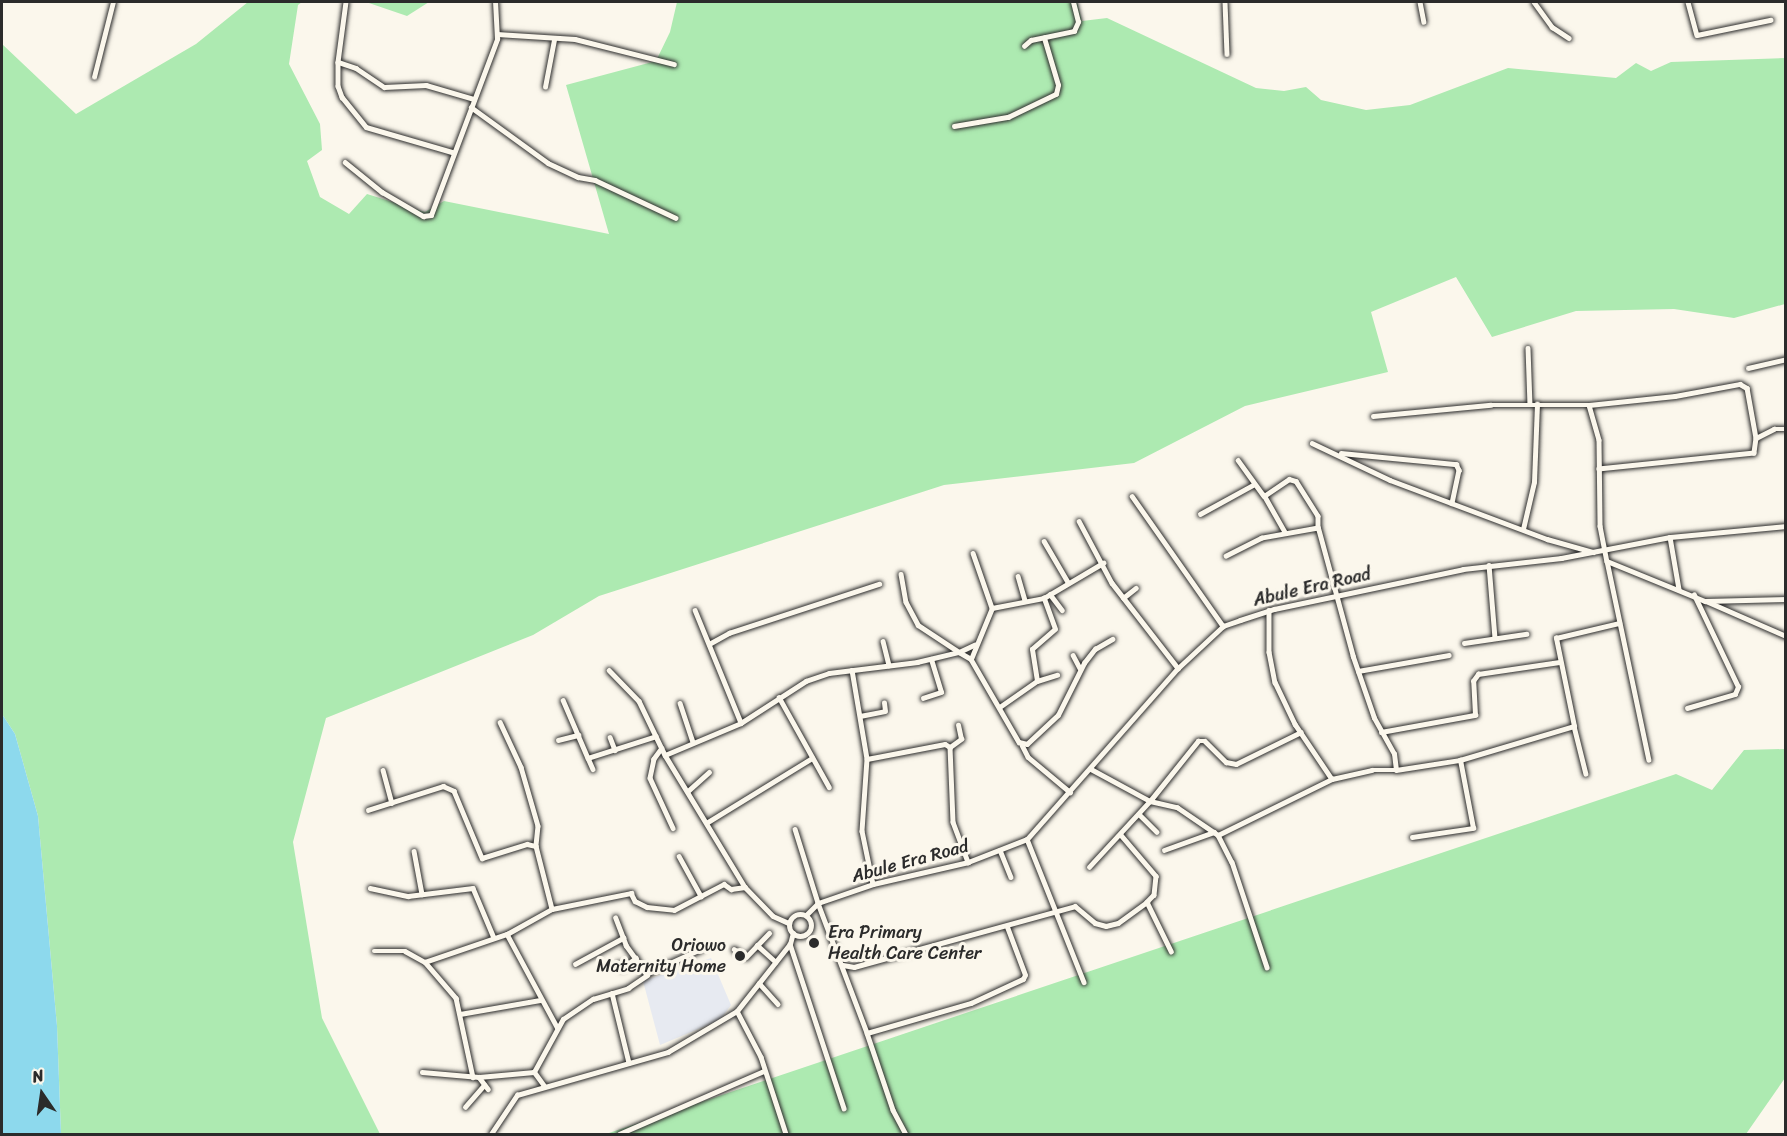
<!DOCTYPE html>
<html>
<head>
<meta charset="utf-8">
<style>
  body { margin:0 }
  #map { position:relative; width:1787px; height:1136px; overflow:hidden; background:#fbf7ec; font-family:Sriracha,sans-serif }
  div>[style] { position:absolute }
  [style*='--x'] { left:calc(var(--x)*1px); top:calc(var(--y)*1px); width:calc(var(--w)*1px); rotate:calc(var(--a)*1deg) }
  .built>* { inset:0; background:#e7eaf1 }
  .green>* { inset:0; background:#adeab1 }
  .water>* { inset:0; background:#8dd9ed }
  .roads { filter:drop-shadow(0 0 2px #2b2b2b) drop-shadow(0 0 2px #2b2b2b) }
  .minor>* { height:4.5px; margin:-2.25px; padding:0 2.25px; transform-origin:2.25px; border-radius:2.25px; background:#fbf7ec }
  .tertiary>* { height:5px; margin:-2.5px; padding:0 2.5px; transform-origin:2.5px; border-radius:2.5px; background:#fbf7ec }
  .tertiary>.ring { margin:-2.5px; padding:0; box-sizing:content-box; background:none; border:5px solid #fbf7ec; border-radius:50% }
  .dots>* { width:16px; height:16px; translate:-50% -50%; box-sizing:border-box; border:3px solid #fbf7ec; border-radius:50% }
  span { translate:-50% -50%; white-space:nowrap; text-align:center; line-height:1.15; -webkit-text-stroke:6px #fbf7ec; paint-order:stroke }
  .street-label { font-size:18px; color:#2b2b2b }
  .poi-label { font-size:18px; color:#2b2b2b }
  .left { translate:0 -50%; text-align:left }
  .right { translate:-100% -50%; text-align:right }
  .frame { position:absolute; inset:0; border:3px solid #2b2b2b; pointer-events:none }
  .north { position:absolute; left:12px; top:1064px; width:60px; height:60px; -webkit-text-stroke:4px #fbf7ec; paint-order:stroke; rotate:347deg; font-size:16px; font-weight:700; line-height:24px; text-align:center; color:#2b2b2b }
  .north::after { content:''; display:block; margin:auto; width:21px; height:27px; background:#2b2b2b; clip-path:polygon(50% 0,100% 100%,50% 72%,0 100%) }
</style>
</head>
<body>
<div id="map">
  <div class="built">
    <div style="clip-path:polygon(711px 958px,731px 1005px,720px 1020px,660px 1045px,643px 981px)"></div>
  </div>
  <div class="green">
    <div style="clip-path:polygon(248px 2px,302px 2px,298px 5px,289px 64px,320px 124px,322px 150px,307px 161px,320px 197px,349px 214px,367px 194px,425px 212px,444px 201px,609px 234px,566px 85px,656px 61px,670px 32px,677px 2px,1077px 2px,1082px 21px,1107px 18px,1256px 88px,1284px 91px,1306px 87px,1321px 100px,1366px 110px,1410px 105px,1508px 68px,1616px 78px,1636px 63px,1651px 71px,1671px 62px,1785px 58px,1785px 304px,1734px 318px,1674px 309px,1576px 311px,1492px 337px,1456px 277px,1371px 312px,1388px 372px,1245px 406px,1134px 463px,944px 485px,599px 596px,533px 635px,326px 718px,293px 842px,322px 1018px,380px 1134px,61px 1134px,57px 1026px,38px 816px,15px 734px,2px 714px,2px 44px,76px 114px,196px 44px)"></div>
    <div style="clip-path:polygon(366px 2px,429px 2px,407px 16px)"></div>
    <div style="clip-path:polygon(1785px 749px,1785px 1078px,1746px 1134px,606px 1134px,1676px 774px,1712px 790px,1744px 750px)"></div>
  </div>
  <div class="water">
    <div style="clip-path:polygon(2px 714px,15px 734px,38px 816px,57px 1026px,61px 1134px,2px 1134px)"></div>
  </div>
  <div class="roads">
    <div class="minor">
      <div style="--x:346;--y:2;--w:61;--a:97.6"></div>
      <div style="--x:338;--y:62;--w:24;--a:90"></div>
      <div style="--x:338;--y:86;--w:12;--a:70"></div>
      <div style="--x:342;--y:97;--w:38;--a:51"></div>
      <div style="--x:366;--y:127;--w:90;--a:16.2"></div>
      <div style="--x:1225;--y:2;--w:52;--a:87.8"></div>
      <div style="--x:1420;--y:2;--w:20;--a:79"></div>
      <div style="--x:1534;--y:2;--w:31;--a:54"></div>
      <div style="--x:1552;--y:27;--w:20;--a:33"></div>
      <div style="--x:1688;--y:2;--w:34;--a:75"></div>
      <div style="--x:1697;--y:35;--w:75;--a:-11.6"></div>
      <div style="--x:497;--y:34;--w:78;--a:3.7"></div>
      <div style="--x:575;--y:39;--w:102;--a:14.2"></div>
      <div style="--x:1024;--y:46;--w:9;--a:-41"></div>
      <div style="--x:1031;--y:40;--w:44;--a:-11.8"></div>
      <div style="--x:1074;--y:31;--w:10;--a:-66"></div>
      <div style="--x:1078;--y:22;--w:21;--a:-104"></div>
      <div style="--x:338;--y:62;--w:19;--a:18"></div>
      <div style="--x:356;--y:68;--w:34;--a:34"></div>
      <div style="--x:384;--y:87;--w:42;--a:-2.7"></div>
      <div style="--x:426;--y:85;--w:50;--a:16.3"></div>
      <div style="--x:94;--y:77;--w:77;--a:-75.8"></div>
      <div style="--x:545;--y:87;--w:48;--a:-79.2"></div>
      <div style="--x:471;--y:107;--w:95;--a:36"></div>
      <div style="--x:548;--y:163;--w:33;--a:25"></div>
      <div style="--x:578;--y:177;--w:17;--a:10"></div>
      <div style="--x:595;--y:180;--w:89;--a:25.1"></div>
      <div style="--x:954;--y:126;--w:55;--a:-9.5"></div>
      <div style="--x:1008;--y:117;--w:53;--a:-25.6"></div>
      <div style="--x:1056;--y:94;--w:9;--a:-77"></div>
      <div style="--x:1058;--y:85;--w:49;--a:-106.6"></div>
      <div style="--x:345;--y:162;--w:48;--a:39"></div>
      <div style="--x:382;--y:192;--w:48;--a:30.3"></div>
      <div style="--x:423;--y:216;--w:8;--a:-7"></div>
      <div style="--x:431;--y:215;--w:188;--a:-69.4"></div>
      <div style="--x:497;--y:39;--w:37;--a:-93"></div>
      <div style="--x:1528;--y:348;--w:56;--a:88"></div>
      <div style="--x:1748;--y:368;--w:39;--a:-13"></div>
      <div style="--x:1589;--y:405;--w:36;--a:74"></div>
      <div style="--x:1599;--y:440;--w:86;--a:89.3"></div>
      <div style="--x:1600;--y:526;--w:36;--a:79"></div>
      <div style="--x:1607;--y:561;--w:106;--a:22.2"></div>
      <div style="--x:1705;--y:601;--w:81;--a:-1.4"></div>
      <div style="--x:1373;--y:416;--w:118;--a:-5.4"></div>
      <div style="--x:1490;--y:405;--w:99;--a:0"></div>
      <div style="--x:1589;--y:405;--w:86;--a:-6"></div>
      <div style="--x:1675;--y:396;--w:66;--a:-10.5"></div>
      <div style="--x:1740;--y:384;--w:8;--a:30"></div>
      <div style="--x:1747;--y:388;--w:51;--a:79.8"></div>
      <div style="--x:1756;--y:438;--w:15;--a:98"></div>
      <div style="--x:1754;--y:453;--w:156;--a:174.1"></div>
      <div style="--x:1756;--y:438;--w:20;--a:-27"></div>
      <div style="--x:1774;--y:429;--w:12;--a:0"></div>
      <div style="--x:1312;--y:443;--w:86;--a:25.4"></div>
      <div style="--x:1390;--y:480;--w:168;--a:20.6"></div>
      <div style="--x:1547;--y:539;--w:48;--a:15.8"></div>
      <div style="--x:1341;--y:453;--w:116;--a:5.5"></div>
      <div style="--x:1456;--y:464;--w:7;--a:63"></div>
      <div style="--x:1459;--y:470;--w:34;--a:102"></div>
      <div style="--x:1238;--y:460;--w:44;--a:54.2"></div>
      <div style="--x:1132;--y:496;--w:159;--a:55"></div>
      <div style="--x:1200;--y:514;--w:60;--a:-28.7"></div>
      <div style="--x:1079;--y:521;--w:70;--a:62"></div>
      <div style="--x:1112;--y:583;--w:108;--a:52.2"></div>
      <div style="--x:1523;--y:529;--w:48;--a:-76.8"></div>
      <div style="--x:1534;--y:482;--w:78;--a:-87.8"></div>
      <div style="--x:1285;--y:533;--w:43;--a:-119.6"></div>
      <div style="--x:1264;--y:496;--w:30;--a:-34"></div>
      <div style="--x:1289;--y:479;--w:7;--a:16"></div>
      <div style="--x:1296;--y:481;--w:41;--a:57.8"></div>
      <div style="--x:1318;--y:516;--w:12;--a:90"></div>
      <div style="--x:1670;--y:537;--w:53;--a:80.2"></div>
      <div style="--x:1044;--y:541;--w:48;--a:59.7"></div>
      <div style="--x:973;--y:553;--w:58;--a:70.9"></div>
      <div style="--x:1607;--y:561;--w:203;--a:78.1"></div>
      <div style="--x:1489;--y:565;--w:73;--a:85.3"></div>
      <div style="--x:901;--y:574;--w:28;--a:80"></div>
      <div style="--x:906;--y:602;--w:26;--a:62"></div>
      <div style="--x:918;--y:625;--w:49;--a:33.4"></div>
      <div style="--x:959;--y:652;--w:17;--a:-25"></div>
      <div style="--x:1018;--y:576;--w:26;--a:74"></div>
      <div style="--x:1050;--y:594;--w:20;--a:53"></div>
      <div style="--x:1123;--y:598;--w:16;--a:-38"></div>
      <div style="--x:1706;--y:601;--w:87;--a:23.6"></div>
      <div style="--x:695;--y:610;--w:122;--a:67.8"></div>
      <div style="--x:1269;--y:610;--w:42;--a:90"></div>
      <div style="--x:1269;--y:652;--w:31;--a:79"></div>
      <div style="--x:1275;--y:682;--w:47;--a:64.5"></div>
      <div style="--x:1295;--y:724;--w:66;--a:56.1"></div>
      <div style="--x:883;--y:641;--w:25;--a:76"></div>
      <div style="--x:1464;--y:643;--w:63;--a:-8.3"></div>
      <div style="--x:709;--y:644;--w:23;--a:-29"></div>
      <div style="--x:729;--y:633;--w:158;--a:-18.1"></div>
      <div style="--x:1073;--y:655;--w:15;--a:62"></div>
      <div style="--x:971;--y:659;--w:55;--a:-67.6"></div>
      <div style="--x:992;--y:608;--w:53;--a:-10.9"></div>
      <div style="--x:1044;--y:598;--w:69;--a:-30.7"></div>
      <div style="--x:609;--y:670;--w:43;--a:45.9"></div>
      <div style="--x:639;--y:701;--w:60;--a:64.3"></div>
      <div style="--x:665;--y:755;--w:154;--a:58.8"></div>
      <div style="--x:745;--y:887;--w:40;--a:46"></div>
      <div style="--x:773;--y:916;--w:17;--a:24"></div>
      <div style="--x:852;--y:670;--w:90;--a:80.4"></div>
      <div style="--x:867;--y:759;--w:72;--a:94"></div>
      <div style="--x:862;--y:831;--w:54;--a:78.3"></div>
      <div style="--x:1358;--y:671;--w:92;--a:-10"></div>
      <div style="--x:1037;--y:681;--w:21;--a:-17"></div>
      <div style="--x:779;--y:697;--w:103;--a:60.9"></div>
      <div style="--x:923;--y:698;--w:19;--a:-18"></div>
      <div style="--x:941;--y:692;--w:34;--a:-107"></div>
      <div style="--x:563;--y:700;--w:63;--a:66.7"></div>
      <div style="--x:588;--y:758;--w:71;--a:-17.9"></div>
      <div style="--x:680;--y:703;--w:41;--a:71.6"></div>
      <div style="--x:1001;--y:706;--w:44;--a:-34.8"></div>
      <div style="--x:1037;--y:681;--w:32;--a:-99"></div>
      <div style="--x:1032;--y:649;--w:30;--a:-41"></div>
      <div style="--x:1055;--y:629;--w:33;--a:-110"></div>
      <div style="--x:1687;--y:708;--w:50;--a:-16.3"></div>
      <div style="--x:1735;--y:694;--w:8;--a:-67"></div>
      <div style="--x:1738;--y:687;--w:102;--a:-115.6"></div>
      <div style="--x:860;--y:716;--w:25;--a:-11"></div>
      <div style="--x:885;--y:711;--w:8;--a:-97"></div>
      <div style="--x:500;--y:722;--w:50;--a:65"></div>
      <div style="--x:521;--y:767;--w:61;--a:73.9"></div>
      <div style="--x:538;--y:826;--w:20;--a:96"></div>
      <div style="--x:1574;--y:726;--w:49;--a:76"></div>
      <div style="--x:1381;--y:732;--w:96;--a:-10.3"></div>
      <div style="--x:1475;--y:715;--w:34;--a:-93"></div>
      <div style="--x:1473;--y:681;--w:9;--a:-54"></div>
      <div style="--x:1478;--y:674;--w:82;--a:-8.4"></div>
      <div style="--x:610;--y:737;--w:14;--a:69"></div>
      <div style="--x:558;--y:740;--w:21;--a:-14"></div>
      <div style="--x:1022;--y:745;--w:13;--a:63"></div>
      <div style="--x:1028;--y:757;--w:55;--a:39.8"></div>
      <div style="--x:950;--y:747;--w:75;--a:87.7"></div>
      <div style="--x:953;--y:822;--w:43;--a:69.4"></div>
      <div style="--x:950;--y:747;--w:14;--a:-36"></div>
      <div style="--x:961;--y:739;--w:14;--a:-102"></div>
      <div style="--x:662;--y:748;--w:14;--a:126"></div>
      <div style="--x:654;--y:759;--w:19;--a:102"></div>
      <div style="--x:650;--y:778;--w:55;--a:65.3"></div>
      <div style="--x:665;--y:755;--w:82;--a:-22.8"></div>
      <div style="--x:741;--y:723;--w:77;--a:-32.9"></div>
      <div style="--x:806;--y:681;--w:24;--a:-19"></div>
      <div style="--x:829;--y:673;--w:89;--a:-7.1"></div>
      <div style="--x:917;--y:662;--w:43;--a:-13.4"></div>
      <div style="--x:959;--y:652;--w:14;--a:30"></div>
      <div style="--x:971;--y:659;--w:96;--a:60"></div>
      <div style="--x:1019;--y:742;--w:8;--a:14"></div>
      <div style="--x:1027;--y:744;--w:42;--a:-43.1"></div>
      <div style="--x:1058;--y:715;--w:58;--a:-63.4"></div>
      <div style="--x:1084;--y:663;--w:18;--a:-52"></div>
      <div style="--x:1095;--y:649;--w:20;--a:-30"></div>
      <div style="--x:588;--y:758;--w:12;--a:66"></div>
      <div style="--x:867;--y:759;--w:79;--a:-10.9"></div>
      <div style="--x:945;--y:744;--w:6;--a:31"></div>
      <div style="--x:1091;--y:769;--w:67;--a:28.5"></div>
      <div style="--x:1150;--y:801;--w:28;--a:13"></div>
      <div style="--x:1177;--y:807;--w:50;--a:34.3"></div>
      <div style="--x:1218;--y:835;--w:30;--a:63"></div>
      <div style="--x:1232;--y:862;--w:111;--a:71.6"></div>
      <div style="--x:383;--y:770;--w:34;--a:75"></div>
      <div style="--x:1396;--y:770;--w:65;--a:-8.9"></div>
      <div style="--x:1460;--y:760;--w:119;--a:-16.6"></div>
      <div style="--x:1574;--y:726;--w:90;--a:-101.6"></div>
      <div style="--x:1556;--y:638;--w:65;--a:-13.4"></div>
      <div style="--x:688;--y:791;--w:28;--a:-42"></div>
      <div style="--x:368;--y:810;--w:79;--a:-17.7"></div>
      <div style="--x:443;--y:786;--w:12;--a:24"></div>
      <div style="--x:454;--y:791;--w:73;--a:67.3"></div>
      <div style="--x:482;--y:858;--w:47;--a:-17.3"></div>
      <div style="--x:527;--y:844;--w:9;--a:13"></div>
      <div style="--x:536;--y:846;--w:65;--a:75.7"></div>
      <div style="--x:1139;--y:814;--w:25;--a:45"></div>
      <div style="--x:708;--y:822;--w:122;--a:-31.6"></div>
      <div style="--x:795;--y:829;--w:77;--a:72.7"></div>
      <div style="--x:818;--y:903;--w:139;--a:69.3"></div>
      <div style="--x:867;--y:1033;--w:108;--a:-16.1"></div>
      <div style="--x:971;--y:1003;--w:57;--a:-24.8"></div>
      <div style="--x:1023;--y:979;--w:4;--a:-63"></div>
      <div style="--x:1025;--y:975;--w:51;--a:-110.6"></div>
      <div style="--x:1121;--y:835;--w:54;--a:49.5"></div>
      <div style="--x:1156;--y:876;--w:19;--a:96"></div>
      <div style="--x:1154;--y:895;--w:10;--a:135"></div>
      <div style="--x:1147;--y:902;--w:55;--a:63.9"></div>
      <div style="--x:1218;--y:835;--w:127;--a:-26.2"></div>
      <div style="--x:1332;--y:779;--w:41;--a:-12.7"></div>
      <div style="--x:1372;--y:770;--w:24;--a:0"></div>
      <div style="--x:1396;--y:770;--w:16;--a:-97"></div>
      <div style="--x:1394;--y:754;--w:41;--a:-119.1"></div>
      <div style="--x:1374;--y:718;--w:65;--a:-109"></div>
      <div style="--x:1353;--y:657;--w:134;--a:-105.2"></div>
      <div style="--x:1318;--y:528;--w:57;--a:169.9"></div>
      <div style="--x:1262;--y:538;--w:40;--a:153.4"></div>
      <div style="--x:1412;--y:837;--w:62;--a:-8.4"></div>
      <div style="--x:1473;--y:828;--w:69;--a:-100.8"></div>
      <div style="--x:1027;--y:839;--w:154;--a:68.3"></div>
      <div style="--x:1000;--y:850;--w:29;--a:68"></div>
      <div style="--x:1164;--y:850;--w:53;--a:-19.8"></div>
      <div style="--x:414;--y:851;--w:44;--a:79.5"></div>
      <div style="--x:679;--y:856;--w:46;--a:61.2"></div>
      <div style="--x:1089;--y:867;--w:90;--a:-47.3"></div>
      <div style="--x:1150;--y:801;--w:77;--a:-51.3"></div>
      <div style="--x:1198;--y:741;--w:7;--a:0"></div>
      <div style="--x:1205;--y:741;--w:30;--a:45"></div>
      <div style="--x:1226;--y:762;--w:10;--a:11"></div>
      <div style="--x:1236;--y:764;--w:72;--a:-26.2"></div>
      <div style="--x:370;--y:888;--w:39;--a:12"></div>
      <div style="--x:408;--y:896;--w:65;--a:-7"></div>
      <div style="--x:473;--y:888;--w:54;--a:67.2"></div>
      <div style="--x:507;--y:934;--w:106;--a:61.7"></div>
      <div style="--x:790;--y:944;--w:173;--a:71.8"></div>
      <div style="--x:757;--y:945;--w:25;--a:42"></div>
      <div style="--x:734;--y:949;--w:14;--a:34"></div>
      <div style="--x:746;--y:957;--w:33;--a:-46"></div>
      <div style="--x:374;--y:951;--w:31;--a:0"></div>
      <div style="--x:405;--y:951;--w:23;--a:29"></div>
      <div style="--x:425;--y:962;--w:87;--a:-18.9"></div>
      <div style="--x:507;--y:934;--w:51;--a:-29.1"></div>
      <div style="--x:552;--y:909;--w:81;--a:-11.4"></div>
      <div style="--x:631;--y:893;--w:9;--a:63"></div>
      <div style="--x:635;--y:901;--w:13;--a:27"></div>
      <div style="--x:647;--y:907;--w:27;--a:6"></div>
      <div style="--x:674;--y:910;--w:56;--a:-27.5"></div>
      <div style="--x:724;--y:884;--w:9;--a:36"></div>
      <div style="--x:731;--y:889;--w:14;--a:-8"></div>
      <div style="--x:425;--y:962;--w:48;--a:49.3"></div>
      <div style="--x:456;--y:998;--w:81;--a:77.9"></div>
      <div style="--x:619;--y:963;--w:6;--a:59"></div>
      <div style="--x:622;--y:968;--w:17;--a:-36"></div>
      <div style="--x:575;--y:964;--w:55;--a:-28.4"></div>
      <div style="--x:843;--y:965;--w:11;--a:10"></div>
      <div style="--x:854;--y:967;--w:229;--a:-15.4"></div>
      <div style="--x:1075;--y:906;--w:26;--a:40"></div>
      <div style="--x:1095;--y:923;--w:11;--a:15"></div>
      <div style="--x:1106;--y:926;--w:12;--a:-14"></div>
      <div style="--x:1118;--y:923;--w:36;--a:-36"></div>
      <div style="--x:648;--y:973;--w:58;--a:-24.4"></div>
      <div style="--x:759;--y:983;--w:28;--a:48"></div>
      <div style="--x:612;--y:993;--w:72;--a:76.3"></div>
      <div style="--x:737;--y:1011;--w:52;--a:62.4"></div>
      <div style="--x:761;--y:1057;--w:81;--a:72"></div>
      <div style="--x:460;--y:1014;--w:81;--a:-9.9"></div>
      <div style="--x:867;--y:1033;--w:81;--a:71.3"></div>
      <div style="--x:893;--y:1110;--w:27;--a:62"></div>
      <div style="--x:422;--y:1072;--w:57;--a:5"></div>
      <div style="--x:479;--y:1077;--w:55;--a:-5.2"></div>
      <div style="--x:479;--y:1077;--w:15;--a:53"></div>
      <div style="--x:544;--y:1086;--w:17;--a:-126"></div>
      <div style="--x:534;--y:1072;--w:60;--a:-61.3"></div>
      <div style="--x:563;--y:1019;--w:36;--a:-34"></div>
      <div style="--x:593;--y:999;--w:37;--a:-17"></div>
      <div style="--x:628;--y:988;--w:23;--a:-34"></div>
      <div style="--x:647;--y:975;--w:36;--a:-126"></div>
      <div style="--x:626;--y:946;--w:30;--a:-111"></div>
      <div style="--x:465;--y:1107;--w:29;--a:-49"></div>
      <div style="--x:491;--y:1134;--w:47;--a:-56.3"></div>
      <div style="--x:517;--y:1095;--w:157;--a:-15.9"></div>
      <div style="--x:668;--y:1052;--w:80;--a:-30.7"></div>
      <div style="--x:737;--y:1011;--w:85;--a:-51.7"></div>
      <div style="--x:790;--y:944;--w:11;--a:-75"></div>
      <div style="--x:619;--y:1134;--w:158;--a:-23.5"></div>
    </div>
    <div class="tertiary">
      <div class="ring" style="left:789px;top:914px;width:17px;height:17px"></div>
      <div style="--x:806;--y:915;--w:17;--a:-45"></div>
      <div style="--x:818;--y:903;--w:58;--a:-19.1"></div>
      <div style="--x:873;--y:884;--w:98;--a:-13"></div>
      <div style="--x:968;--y:862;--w:63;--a:-21.3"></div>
      <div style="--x:1027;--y:839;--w:228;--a:-48.6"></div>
      <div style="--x:1178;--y:668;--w:62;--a:-43"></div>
      <div style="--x:1223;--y:626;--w:18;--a:-19"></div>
      <div style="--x:1240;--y:620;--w:36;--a:-18"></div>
      <div style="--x:1274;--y:609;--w:193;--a:-11.9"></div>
      <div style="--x:1463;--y:569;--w:99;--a:-6.4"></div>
      <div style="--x:1561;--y:558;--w:111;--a:-10.9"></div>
      <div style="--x:1670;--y:537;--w:117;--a:-5.4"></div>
    </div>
  </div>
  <div class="dots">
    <div style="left:814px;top:943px;background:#2b2b2b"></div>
    <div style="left:740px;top:956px;background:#2b2b2b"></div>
  </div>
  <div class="street-label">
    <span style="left:1312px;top:587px;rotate:-13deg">Abule Era Road</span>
    <span style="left:910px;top:861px;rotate:-15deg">Abule Era Road</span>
  </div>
  <div class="poi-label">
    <span class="left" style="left:828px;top:943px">Era Primary<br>Health Care Center</span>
    <span class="right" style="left:726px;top:956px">Oriowo<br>Maternity Home</span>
  </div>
  <div class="frame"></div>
  <div class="north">N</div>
</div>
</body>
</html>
